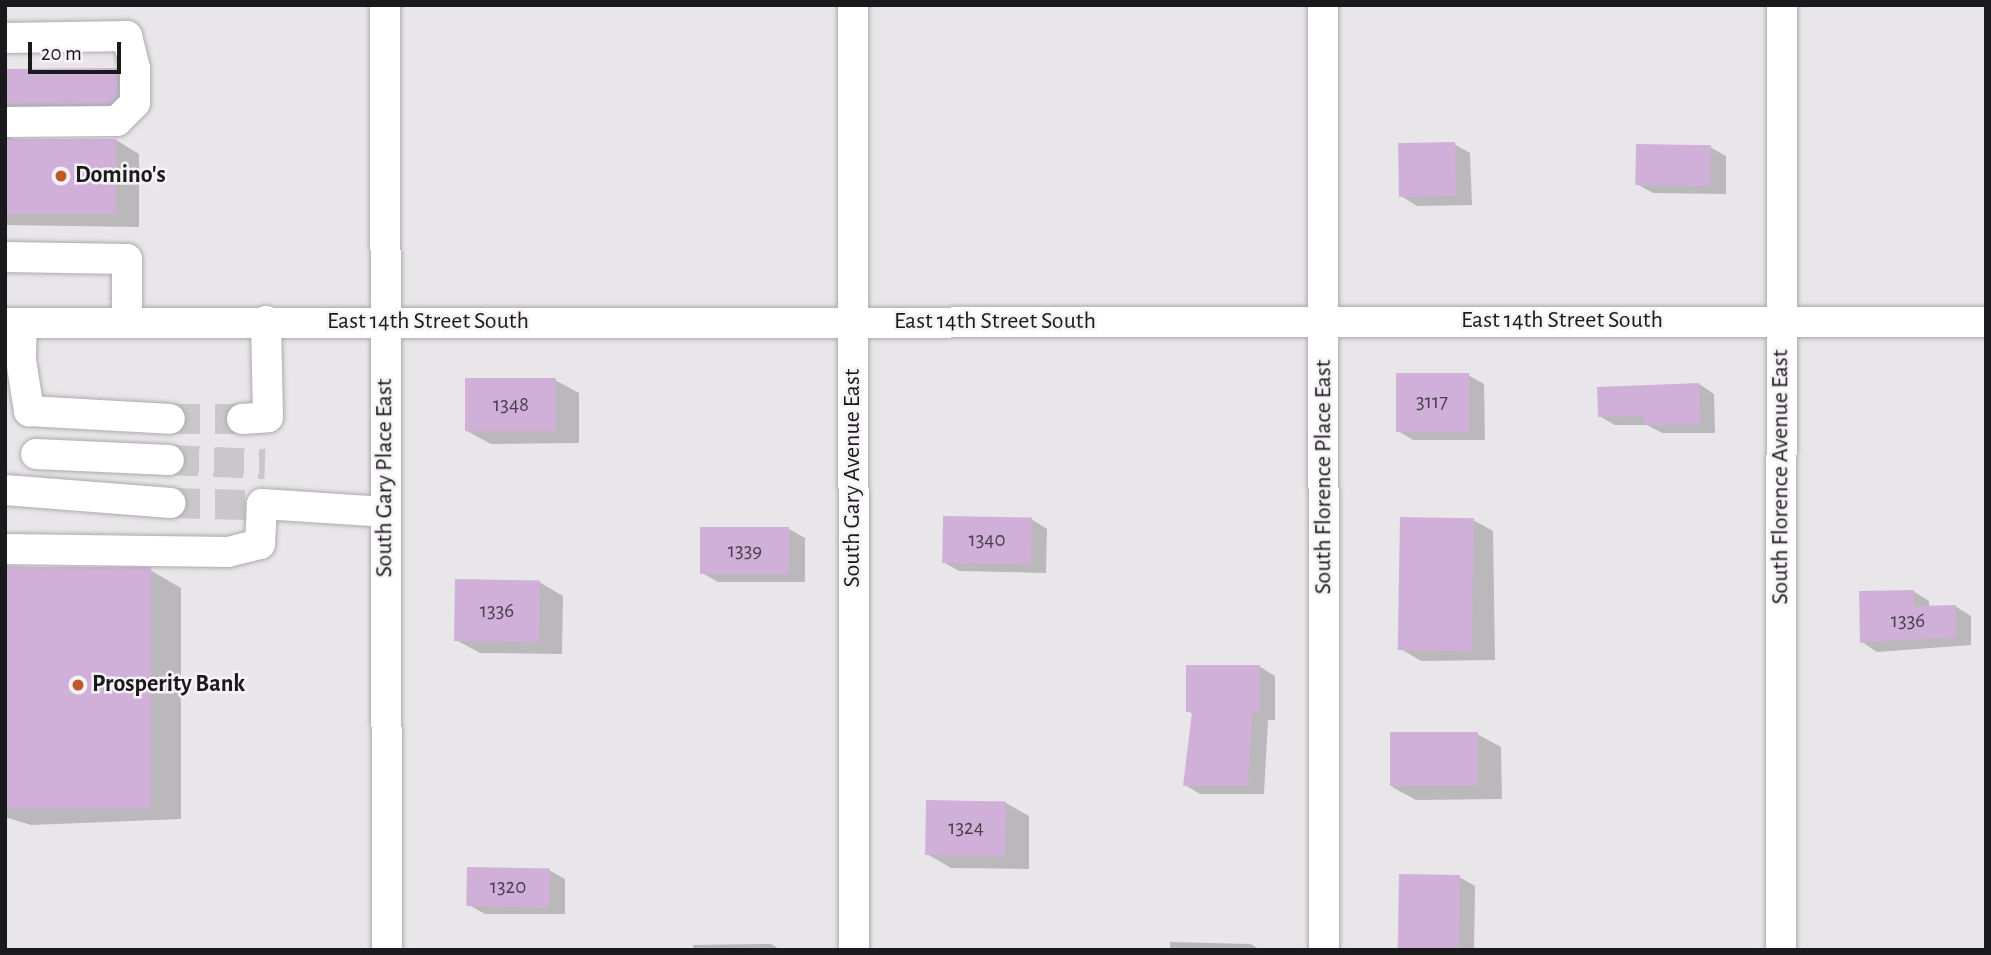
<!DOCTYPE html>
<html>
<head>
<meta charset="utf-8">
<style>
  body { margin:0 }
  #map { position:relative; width:1991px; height:955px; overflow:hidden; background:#e9e6e9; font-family:"Alegreya Sans",sans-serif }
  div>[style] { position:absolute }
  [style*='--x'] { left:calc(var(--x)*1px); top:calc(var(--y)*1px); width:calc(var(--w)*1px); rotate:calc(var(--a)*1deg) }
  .shadow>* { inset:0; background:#0003 }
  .building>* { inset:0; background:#d0b0d9; transform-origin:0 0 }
  .minor-tunnel>* { height:30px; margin-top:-15px; transform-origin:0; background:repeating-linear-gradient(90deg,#cac7ca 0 30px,transparent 0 45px) }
  .roads { filter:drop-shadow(0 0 2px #adaaae) drop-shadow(0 0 2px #adaaae) }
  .minor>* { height:30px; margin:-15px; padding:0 15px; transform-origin:15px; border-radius:15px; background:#fff }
  .dots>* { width:19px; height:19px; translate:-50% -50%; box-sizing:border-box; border:4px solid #f6f3f7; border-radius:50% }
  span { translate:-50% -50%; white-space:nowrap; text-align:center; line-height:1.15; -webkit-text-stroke:5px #f6f3f7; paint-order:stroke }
  .number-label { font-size:21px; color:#483f4a }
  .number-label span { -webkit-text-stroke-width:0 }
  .poi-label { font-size:24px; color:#1a191b; font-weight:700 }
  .left { translate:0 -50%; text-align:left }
  .street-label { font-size:24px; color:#1a191b }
  .frame { position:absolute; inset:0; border:7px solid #1a191b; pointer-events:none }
  .scale { position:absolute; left:28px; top:42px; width:93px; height:32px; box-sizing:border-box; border:4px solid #1a191b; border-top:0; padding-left:9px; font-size:21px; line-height:24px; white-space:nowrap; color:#1a191b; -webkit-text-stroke:5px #f6f3f7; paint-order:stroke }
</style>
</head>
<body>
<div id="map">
  <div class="shadow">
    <div style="clip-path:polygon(116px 69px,140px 83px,141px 109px,11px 136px,12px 141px,116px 140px,139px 154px,139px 227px,5px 225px,5px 71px)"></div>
    <div style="clip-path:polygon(1454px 144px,1470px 153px,1472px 205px,1417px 206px,1401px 196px)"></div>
    <div style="clip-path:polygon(1710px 147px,1726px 156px,1726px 194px,1653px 193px,1637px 184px)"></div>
    <div style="clip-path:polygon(1468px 375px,1484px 384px,1485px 440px,1413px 440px,1398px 431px)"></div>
    <div style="clip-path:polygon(555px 380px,579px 393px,579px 443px,491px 444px,467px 431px)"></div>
    <div style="clip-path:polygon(1699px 384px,1714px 394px,1715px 433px,1662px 433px,1647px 425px,1615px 425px,1599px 416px)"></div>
    <div style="clip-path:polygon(1031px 519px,1047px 529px,1046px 573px,959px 571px,943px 562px)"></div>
    <div style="clip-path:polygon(1473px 520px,1493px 531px,1495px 660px,1421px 661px,1401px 649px)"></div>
    <div style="clip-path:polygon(789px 529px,805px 538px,805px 582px,718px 582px,702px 573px)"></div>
    <div style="clip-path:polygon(5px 566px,150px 570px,181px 588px,181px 819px,31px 825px,5px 817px)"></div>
    <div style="clip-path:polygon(539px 582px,563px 596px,562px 654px,480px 653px,456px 640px)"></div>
    <div style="clip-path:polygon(1913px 591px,1929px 601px,1929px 607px,1955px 606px,1971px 616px,1971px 645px,1877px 652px,1862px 642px)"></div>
    <div style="clip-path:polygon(1259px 666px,1275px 676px,1275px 720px,1268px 720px,1264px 794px,1200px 794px,1185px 785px,1193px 714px,1187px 711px)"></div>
    <div style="clip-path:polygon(1477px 734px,1501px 747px,1502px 799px,1416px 800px,1392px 787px)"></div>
    <div style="clip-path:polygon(1006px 803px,1029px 816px,1029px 869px,951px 868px,927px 854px)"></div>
    <div style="clip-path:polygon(549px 870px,565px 879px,565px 914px,485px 914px,469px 905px)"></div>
    <div style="clip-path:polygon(1459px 877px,1475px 886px,1474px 950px,1400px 950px)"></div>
    <div style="clip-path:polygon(1170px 942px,1251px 944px,1260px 950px,1170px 950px)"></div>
    <div style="clip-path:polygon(771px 944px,781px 950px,694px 950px,693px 945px)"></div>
  </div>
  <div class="building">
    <div style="clip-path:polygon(117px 68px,117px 96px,110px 104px,5px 104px,5px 69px)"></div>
    <div style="left:5px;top:139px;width:111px;height:75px"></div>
    <div style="left:1455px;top:142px;width:54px;height:57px;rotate:89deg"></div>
    <div style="left:1636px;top:144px;width:75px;height:41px;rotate:1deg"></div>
    <div style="left:1396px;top:373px;width:73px;height:59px"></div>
    <div style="left:556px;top:378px;width:53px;height:91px;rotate:90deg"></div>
    <div style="clip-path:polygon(1699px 383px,1700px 425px,1644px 425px,1644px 416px,1598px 417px,1597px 387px)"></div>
    <div style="left:943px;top:516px;width:89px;height:47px;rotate:1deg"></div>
    <div style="left:1400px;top:517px;width:74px;height:133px;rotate:1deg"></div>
    <div style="left:700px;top:527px;width:89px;height:47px"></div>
    <div style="left:5px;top:567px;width:146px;height:242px"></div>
    <div style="left:455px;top:579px;width:85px;height:62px;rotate:1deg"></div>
    <div style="clip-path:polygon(1914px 590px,1914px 606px,1956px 605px,1956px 637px,1860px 643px,1859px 591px)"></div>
    <div style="clip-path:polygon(1186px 665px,1260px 665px,1260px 712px,1252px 712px,1248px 786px,1183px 786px,1192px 712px,1186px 712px)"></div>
    <div style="left:1478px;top:732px;width:54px;height:88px;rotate:90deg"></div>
    <div style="left:926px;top:800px;width:80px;height:55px;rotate:1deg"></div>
    <div style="left:467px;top:867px;width:83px;height:39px;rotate:1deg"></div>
    <div style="left:1399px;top:874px;width:61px;height:76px;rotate:1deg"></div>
  </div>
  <div class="minor-tunnel">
    <div style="--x:170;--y:419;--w:72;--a:0"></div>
    <div style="--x:169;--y:460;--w:96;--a:2.4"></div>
    <div style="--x:170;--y:503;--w:76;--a:1.5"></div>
  </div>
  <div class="roads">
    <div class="minor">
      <div style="--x:385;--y:5;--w:945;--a:89.88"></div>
      <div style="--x:853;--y:5;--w:945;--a:89.94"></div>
      <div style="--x:1323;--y:5;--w:945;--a:89.94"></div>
      <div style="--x:5;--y:38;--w:122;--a:-0.9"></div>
      <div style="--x:127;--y:36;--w:33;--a:76"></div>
      <div style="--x:135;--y:68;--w:35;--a:90"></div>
      <div style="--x:135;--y:103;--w:25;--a:135"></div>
      <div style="--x:117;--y:121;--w:112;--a:179.5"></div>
      <div style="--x:5;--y:257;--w:122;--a:0.9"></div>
      <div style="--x:127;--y:259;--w:63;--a:90"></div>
      <div style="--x:5;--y:323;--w:1981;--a:-0.03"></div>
      <div style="--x:22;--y:323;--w:37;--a:92"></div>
      <div style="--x:21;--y:360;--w:52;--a:81.1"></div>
      <div style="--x:29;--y:411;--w:141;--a:3.2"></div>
      <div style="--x:242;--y:419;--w:26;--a:-4"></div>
      <div style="--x:268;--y:417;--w:96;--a:-91.2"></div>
      <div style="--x:36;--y:454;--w:133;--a:2.6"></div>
      <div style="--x:5;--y:490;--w:166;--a:4.5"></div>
      <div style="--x:5;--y:549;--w:223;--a:0.8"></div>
      <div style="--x:228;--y:552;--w:33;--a:-14"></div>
      <div style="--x:260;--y:544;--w:40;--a:-87.1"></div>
      <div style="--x:262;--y:504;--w:123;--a:3.7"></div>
      <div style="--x:1781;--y:950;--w:945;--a:-89.94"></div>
    </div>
  </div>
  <div class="dots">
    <div style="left:61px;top:176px;background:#bd5926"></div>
    <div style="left:78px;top:685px;background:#bd5926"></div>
  </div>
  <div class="number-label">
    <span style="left:1432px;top:402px">3117</span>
    <span style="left:511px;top:405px">1348</span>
    <span style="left:987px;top:540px">1340</span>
    <span style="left:745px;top:551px">1339</span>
    <span style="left:497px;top:611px">1336</span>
    <span style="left:1908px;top:621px">1336</span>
    <span style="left:966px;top:828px">1324</span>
    <span style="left:508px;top:887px">1320</span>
  </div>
  <div class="poi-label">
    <span class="left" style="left:75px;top:176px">Domino's</span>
    <span class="left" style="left:92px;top:685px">Prosperity Bank</span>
  </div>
  <div class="street-label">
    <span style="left:1562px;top:321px">East 14th Street South</span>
    <span style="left:428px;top:322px">East 14th Street South</span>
    <span style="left:995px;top:322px">East 14th Street South</span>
    <span style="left:1324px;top:477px;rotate:-90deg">South Florence Place East</span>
    <span style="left:1781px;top:477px;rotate:-90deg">South Florence Avenue East</span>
    <span style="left:385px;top:478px;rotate:-90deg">South Gary Place East</span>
    <span style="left:853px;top:478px;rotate:-90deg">South Gary Avenue East</span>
  </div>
  <div class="frame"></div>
  <div class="scale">20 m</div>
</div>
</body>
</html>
